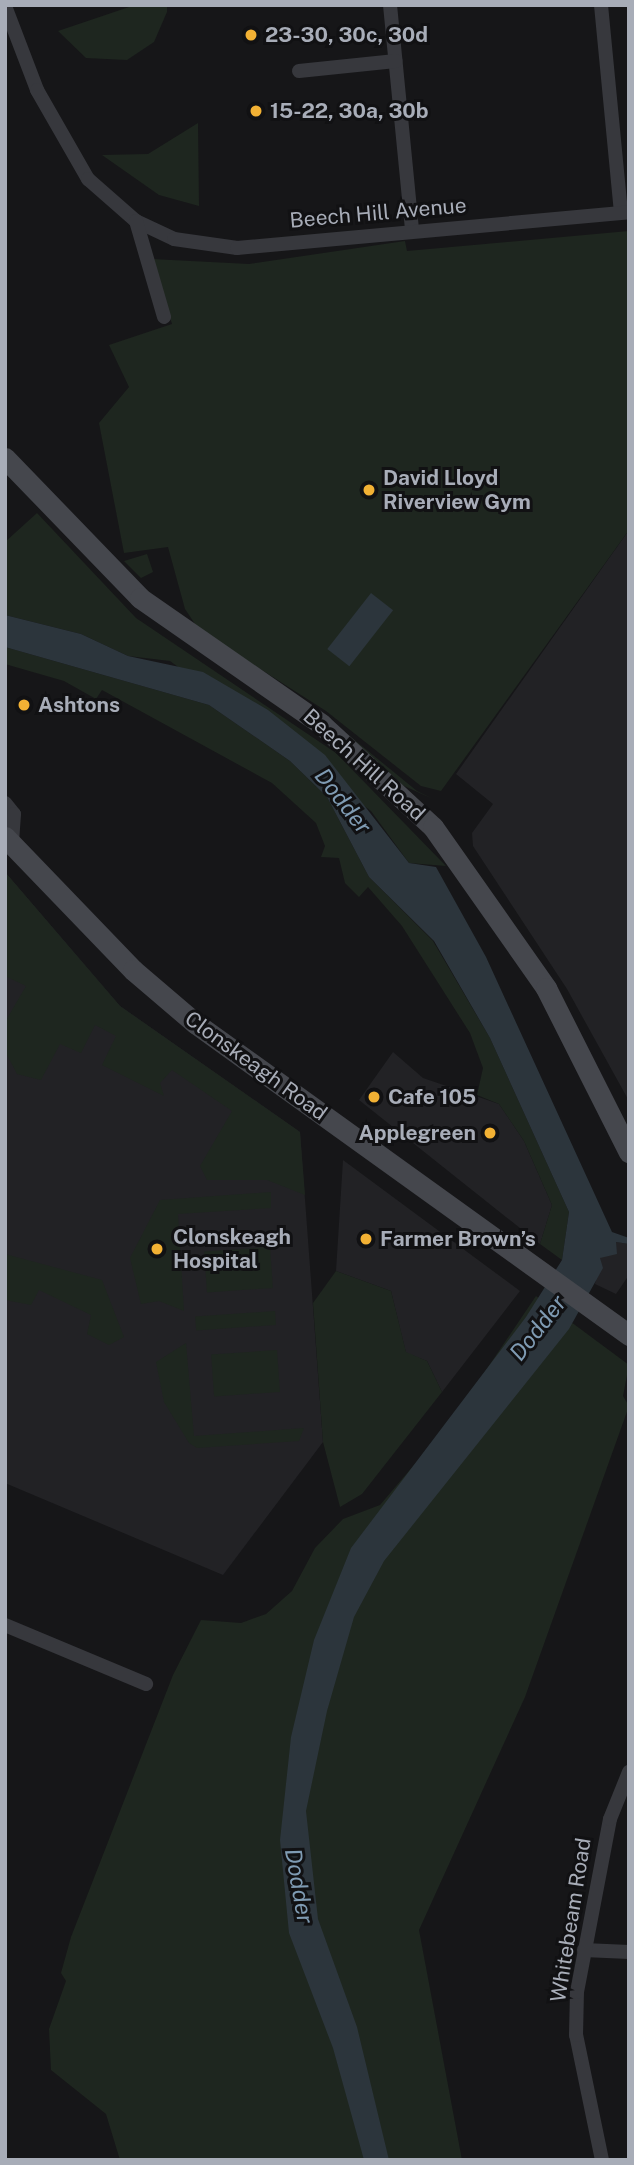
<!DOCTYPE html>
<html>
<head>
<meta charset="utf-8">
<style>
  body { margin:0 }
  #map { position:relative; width:634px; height:2165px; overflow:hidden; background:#161618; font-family:"Public Sans",sans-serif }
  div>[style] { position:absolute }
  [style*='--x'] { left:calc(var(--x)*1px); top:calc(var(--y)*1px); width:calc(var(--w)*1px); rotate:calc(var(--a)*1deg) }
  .built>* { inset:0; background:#222225 }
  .green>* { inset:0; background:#1e261f; transform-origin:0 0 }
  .water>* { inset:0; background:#2c353c; transform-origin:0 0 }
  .street>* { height:14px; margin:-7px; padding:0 7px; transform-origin:7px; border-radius:7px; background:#37383d }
  .secondary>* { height:21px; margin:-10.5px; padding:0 10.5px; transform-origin:10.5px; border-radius:10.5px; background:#45474d }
  .dots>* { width:19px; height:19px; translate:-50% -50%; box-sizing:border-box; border:4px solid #111113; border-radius:50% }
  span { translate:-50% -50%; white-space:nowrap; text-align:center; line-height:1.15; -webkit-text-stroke:6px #111113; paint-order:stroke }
  .poi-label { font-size:21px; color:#a8adb8; font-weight:700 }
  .left { translate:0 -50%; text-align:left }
  .right { translate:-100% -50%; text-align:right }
  .street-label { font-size:21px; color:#a8adb8 }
  .water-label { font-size:23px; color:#7f9bb3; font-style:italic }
  .frame { position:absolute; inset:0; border:7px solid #a8adb8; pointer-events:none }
</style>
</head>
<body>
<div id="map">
  <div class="built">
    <div style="clip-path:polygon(629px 530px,629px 1101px,567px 989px,473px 846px,472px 833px,493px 804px,456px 774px)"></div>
    <div style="clip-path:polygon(5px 872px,120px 1006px,300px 1132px,323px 1442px,223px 1575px,5px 1483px)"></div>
    <div style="clip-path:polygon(393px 1052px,423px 1078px,499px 1104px,524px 1141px,552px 1205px,540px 1244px,359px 1100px)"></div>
    <div style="clip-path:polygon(343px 1160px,520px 1291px,442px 1392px,427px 1361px,406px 1353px,391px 1291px,336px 1271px)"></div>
    <div style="clip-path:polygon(616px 1242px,629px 1244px,629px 1275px,616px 1294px,595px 1284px,600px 1258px)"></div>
  </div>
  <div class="green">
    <div style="clip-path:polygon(135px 5px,167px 5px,167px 12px,154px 42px,127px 60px,86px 58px,58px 31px)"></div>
    <div style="clip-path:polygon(198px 123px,199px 206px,159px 195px,102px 155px,148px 154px)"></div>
    <div style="clip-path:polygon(629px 231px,629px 530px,441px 791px,421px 786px,326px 711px,199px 630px,185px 609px,168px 547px,124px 553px,99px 423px,129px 387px,109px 345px,172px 324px,152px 259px,249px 264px,405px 241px,407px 251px)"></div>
    <div style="clip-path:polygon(37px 513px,136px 618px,336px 753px,446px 866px,409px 863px,371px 811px,170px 661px,128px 656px,81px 634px,5px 615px,5px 542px)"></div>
    <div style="clip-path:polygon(147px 554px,153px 572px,141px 578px,124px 561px)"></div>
    <div style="clip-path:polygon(5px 647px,209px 705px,290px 761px,327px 797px,369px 877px,433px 941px,490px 1038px,569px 1212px,562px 1260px,540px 1244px,552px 1205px,524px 1141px,499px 1104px,477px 1095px,483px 1068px,470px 1033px,402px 926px,368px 887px,359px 897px,345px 883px,339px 858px,321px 857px,325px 846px,316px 823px,272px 783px,102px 690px,96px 699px,64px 681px,5px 664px)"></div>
    <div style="clip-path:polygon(346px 733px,417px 791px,433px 799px,400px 784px)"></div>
    <div style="clip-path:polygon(5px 872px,120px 1006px,300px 1132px,305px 1195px,267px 1180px,207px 1180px,200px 1166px,232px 1111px,172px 1070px,160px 1083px,164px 1096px,102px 1065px,116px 1036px,95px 1025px,81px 1053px,60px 1044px,41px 1080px,17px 1074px,5px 1051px,5px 1022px,26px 986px,5px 976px)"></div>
    <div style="clip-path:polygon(271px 1192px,271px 1208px,178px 1214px,184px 1311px,159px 1301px,141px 1304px,130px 1258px,160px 1200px)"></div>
    <div style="left:270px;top:1247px;width:41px;height:66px;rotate:86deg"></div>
    <div style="clip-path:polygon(5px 1254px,102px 1280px,124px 1337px,109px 1345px,87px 1334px,91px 1315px,39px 1290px,31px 1305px,5px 1300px)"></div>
    <div style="clip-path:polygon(336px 1271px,391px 1291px,406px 1352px,427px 1361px,442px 1392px,362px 1494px,340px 1507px,323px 1442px,313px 1303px)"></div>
    <div style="clip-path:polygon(536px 1296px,629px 1365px,623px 1396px,629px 1406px,525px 1697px,419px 1930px,462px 2160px,120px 2160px,106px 2114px,51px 2070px,49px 2029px,66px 1981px,61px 1973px,71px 1937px,173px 1675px,201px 1620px,241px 1623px,266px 1614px,292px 1591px,315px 1548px,343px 1519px,380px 1505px,453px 1419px)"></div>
    <div style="left:275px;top:1311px;width:14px;height:80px;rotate:86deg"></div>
    <div style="clip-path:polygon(186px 1343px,194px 1436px,304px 1428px,299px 1441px,197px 1448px,189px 1443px,164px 1402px,156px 1362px)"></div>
    <div style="left:277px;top:1350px;width:42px;height:66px;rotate:86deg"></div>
  </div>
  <div class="water">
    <div style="left:371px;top:593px;width:28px;height:71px;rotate:38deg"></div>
    <div style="clip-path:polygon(5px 615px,81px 634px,128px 656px,203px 672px,268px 710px,325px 755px,409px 863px,436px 867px,486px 957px,612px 1232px,629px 1238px,629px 1244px,616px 1242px,617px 1254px,600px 1258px,603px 1268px,569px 1329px,384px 1561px,354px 1617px,327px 1711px,306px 1811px,318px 1919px,357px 2027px,389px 2160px,364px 2160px,333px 2048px,289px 1933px,280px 1840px,291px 1737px,314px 1640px,351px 1548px,526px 1317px,562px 1260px,569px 1212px,490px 1038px,434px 941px,369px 877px,327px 797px,290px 761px,209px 705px,5px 647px)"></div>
  </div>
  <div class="street">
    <div style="--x:390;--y:5;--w:227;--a:84.4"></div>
    <div style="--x:601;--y:5;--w:208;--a:84.5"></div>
    <div style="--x:5;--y:6;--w:90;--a:69.1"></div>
    <div style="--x:37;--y:90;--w:103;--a:60.2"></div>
    <div style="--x:88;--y:179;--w:64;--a:41.2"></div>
    <div style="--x:136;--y:221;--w:42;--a:25.3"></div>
    <div style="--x:174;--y:239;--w:64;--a:8.1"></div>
    <div style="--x:237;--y:248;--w:394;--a:-5.2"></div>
    <div style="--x:299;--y:71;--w:97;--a:-5.9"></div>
    <div style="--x:136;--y:221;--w:100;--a:73.7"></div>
    <div style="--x:5;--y:803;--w:14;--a:51"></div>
    <div style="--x:14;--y:814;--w:27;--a:94"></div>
    <div style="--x:5;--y:1625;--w:153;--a:22.7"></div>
    <div style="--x:584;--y:1950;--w:45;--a:2.5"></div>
    <div style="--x:602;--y:2160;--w:128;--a:-101.7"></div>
    <div style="--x:576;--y:2035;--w:43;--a:-88.7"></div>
    <div style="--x:577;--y:1992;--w:176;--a:-79.2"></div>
    <div style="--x:610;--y:1819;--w:51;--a:-68"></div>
  </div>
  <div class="secondary">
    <div style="--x:5;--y:458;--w:194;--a:46"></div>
    <div style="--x:140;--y:598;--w:221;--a:34.8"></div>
    <div style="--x:321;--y:724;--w:152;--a:42.6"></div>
    <div style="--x:433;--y:827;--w:197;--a:54.9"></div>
    <div style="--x:546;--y:988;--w:184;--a:63.2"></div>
    <div style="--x:5;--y:837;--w:185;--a:46.1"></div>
    <div style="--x:133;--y:970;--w:82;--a:40.5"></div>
    <div style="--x:195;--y:1023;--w:535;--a:35.71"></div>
  </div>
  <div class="dots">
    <div style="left:251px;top:35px;background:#f2b134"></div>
    <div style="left:256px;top:111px;background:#f2b134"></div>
    <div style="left:369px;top:490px;background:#f2b134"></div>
    <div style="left:24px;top:705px;background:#f2b134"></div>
    <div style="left:374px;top:1097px;background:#f2b134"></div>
    <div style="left:490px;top:1133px;background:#f2b134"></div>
    <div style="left:366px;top:1239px;background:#f2b134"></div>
    <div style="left:157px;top:1249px;background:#f2b134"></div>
  </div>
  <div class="poi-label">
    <span class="left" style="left:265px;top:35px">23-30, 30c, 30d</span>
    <span class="left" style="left:270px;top:111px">15-22, 30a, 30b</span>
    <span class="left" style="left:383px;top:490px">David Lloyd<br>Riverview Gym</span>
    <span class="left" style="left:38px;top:705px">Ashtons</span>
    <span class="left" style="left:388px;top:1097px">Cafe 105</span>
    <span class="right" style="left:476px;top:1133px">Applegreen</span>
    <span class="left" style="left:173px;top:1249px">Clonskeagh<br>Hospital</span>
    <span class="left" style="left:380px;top:1239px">Farmer Brown’s</span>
  </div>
  <div class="street-label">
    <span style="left:378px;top:213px;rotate:-5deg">Beech Hill Avenue</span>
    <span style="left:364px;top:765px;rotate:42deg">Beech Hill Road</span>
    <span style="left:256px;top:1066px;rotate:36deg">Clonskeagh Road</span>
    <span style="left:571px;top:1920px;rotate:-81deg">Whitebeam Road</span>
  </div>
  <div class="water-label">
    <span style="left:343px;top:801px;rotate:52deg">Dodder</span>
    <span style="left:538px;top:1328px;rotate:-52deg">Dodder</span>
    <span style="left:299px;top:1886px;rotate:80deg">Dodder</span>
  </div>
  <div class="frame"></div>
</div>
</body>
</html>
